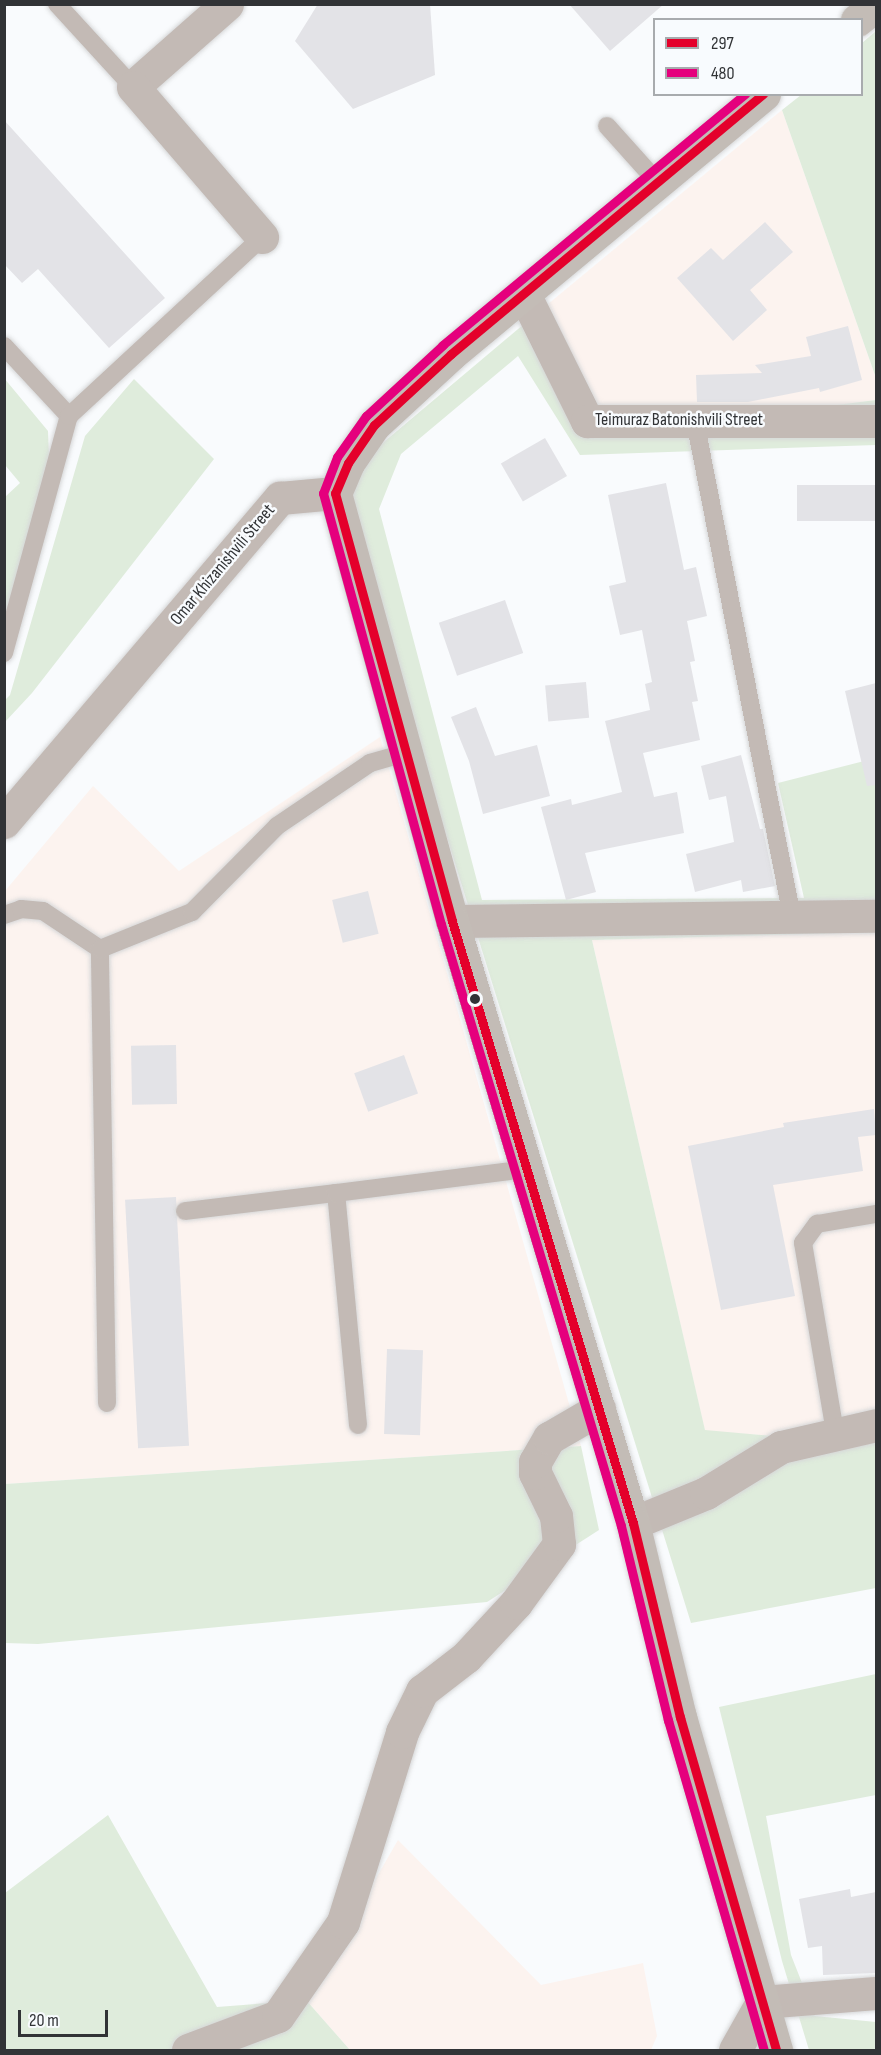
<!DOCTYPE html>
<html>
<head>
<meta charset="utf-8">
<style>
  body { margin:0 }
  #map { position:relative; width:881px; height:2055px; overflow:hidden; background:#f9fbfd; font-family:"Sofia Sans Condensed",sans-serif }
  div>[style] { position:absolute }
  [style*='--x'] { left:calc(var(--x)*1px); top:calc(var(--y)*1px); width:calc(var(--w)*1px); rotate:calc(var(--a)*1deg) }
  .industrial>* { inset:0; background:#fcf3ef }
  .green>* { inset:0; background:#dfecdc }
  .building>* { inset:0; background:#e3e3e7; transform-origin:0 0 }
  .roads { filter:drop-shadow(0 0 2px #d6d7d8) drop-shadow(0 0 2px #d6d7d8) }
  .lane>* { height:18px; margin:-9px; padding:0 9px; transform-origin:9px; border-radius:9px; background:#c3bab5 }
  .street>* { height:33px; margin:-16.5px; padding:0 16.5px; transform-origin:16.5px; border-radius:16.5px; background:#c3bab5 }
  .primary>* { height:33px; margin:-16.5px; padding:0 16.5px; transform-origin:16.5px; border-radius:16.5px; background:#c3bcb6 }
  .bus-1>* { height:9px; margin:-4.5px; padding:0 4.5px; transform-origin:4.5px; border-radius:4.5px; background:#e4002b }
  .bus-2>* { height:9px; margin:-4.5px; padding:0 4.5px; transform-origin:4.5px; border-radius:4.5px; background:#e5007d }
  .dots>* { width:16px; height:16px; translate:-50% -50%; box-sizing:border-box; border:3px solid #f8fbfe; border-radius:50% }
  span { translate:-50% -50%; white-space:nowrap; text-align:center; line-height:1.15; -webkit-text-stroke:5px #f8fbfe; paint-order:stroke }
  .street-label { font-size:18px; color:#313336 }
  .frame { position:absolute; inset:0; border:6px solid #313336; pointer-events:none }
  .legend { position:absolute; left:653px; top:18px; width:210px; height:78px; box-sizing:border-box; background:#f8fbfe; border:2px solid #a8abae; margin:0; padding:8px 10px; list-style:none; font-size:18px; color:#313336 }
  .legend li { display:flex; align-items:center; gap:12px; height:30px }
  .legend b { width:30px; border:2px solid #a8abae }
  .scale { position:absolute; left:18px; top:2010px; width:90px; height:27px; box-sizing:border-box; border:3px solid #313336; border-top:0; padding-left:8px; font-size:18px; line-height:21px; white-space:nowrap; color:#313336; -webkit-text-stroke:4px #f8fbfe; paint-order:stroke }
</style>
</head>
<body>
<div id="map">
  <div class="industrial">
    <div style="clip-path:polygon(782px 110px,876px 378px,876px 400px,584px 438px,524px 324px)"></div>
    <div style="clip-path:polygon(380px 737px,581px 1446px,5px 1484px,5px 891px,93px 786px,179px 871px)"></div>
    <div style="clip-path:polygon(876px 932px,876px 1411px,773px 1436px,705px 1431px,592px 940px)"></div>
    <div style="clip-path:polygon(398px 1840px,541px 1985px,643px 1963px,657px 2036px,651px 2050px,350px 2050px,306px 2000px)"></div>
  </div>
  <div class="green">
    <div style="clip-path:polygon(876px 31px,876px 378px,782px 110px,801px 95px,862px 94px,862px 43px)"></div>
    <div style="clip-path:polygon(524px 324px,584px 437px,876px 400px,876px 445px,580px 455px,518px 356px,401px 454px,379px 509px,482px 900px,804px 898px,778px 783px,876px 758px,876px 932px,592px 940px,705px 1430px,773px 1436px,876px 1411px,876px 1588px,691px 1623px,408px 712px,348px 494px,372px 452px)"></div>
    <div style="clip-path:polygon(4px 378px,48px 431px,49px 455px,5px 633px,5px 497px,20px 483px,5px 465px)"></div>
    <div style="clip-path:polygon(134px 379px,214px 459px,32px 693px,5px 722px,5px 700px,10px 695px,85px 436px)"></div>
    <div style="clip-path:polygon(581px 1446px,599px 1530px,487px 1602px,38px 1644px,5px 1643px,5px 1484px)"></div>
    <div style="clip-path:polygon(876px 1674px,876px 1795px,766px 1816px,791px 1955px,815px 2016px,876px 2022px,876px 2050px,809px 2050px,782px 1961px,719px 1707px)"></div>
    <div style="clip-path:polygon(108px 1815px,217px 2007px,306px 2000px,350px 2050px,5px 2050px,5px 1893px)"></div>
  </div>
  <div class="building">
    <div style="clip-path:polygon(318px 4px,430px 4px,435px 75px,353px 109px,295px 41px)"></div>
    <div style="clip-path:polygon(569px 4px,664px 4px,610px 51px)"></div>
    <div style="clip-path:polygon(4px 120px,165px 298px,109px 348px,38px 269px,22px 283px,4px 264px)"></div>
    <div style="clip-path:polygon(765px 222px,793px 252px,750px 290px,767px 310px,733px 341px,677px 278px,711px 248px,723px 260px)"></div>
    <div style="clip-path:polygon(848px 326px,862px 380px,820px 392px,819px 388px,748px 402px,697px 402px,696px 375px,762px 373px,755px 365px,811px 356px,806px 337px)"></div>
    <div style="left:545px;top:438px;width:44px;height:51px;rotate:60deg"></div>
    <div style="clip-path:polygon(666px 483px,684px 570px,696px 567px,707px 616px,687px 621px,695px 661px,690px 662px,698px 701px,692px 702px,700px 740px,643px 753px,654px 797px,677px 792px,684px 833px,585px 853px,596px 892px,566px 900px,541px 807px,571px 799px,572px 805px,622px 792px,605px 721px,650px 710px,645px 684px,652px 682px,642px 630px,620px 635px,609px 586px,626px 582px,608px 495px)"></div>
    <div style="left:876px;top:485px;width:36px;height:79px;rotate:90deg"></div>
    <div style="left:505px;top:600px;width:56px;height:70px;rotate:71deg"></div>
    <div style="left:586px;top:682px;width:36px;height:41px;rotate:85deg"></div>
    <div style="clip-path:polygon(876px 683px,876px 785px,867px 786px,845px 691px)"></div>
    <div style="clip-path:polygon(476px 707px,495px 756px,537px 745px,550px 796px,483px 814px,469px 761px,451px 717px)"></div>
    <div style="clip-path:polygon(741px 755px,760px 829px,763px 829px,775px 886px,743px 892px,741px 880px,695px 892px,686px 854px,734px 842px,726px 796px,709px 800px,701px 766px)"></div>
    <div style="left:368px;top:891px;width:44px;height:37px;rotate:76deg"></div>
    <div style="left:176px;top:1045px;width:59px;height:45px;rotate:89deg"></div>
    <div style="left:404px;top:1055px;width:41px;height:53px;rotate:70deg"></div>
    <div style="clip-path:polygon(874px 1109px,876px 1135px,858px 1137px,863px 1171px,773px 1185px,795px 1296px,721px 1310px,688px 1146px,784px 1127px,783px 1123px)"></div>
    <div style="left:176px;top:1197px;width:249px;height:51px;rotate:87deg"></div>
    <div style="left:387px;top:1349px;width:36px;height:85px;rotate:2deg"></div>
    <div style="clip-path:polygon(850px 1889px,851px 1897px,876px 1892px,876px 1973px,823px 1975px,822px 1946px,808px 1948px,799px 1899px)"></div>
  </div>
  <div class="roads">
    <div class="lane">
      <div style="--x:57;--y:4;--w:113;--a:47.5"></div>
      <div style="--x:607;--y:126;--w:78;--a:48.1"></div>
      <div style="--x:4;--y:346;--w:96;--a:47.1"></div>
      <div style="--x:695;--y:421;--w:505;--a:78.93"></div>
      <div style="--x:4;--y:653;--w:246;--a:-74.7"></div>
      <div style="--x:69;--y:416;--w:263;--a:-42.8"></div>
      <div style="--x:4;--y:915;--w:18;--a:-19"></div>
      <div style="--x:21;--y:909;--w:22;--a:5"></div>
      <div style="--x:43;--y:911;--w:69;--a:33.7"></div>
      <div style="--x:185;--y:1211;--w:152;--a:-6.8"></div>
      <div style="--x:107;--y:1403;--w:454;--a:-90.9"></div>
      <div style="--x:100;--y:949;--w:99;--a:-21.9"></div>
      <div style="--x:192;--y:912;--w:121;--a:-45.3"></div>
      <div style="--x:277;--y:826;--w:112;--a:-34.1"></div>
      <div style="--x:370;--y:763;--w:35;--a:-16"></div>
      <div style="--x:358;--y:1425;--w:233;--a:-95.4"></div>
      <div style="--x:336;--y:1193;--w:192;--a:-7.2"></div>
      <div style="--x:835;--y:1432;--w:192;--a:-99.6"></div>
      <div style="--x:803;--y:1243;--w:24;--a:-54"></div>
      <div style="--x:817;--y:1224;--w:60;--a:-9.6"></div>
    </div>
    <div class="street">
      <div style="--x:227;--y:4;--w:125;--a:138.6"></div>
      <div style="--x:133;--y:87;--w:198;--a:49.3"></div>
      <div style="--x:524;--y:294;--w:142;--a:63.6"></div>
      <div style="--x:587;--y:421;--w:289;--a:0"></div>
      <div style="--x:4;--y:822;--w:426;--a:-49.6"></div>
      <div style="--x:280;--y:498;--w:55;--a:-5.2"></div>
      <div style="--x:452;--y:921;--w:424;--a:-0.7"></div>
      <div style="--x:633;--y:1523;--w:79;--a:-22.3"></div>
      <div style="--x:706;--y:1493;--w:88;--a:-31.5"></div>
      <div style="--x:781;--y:1447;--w:98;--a:-13"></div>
      <div style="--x:188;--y:2050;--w:96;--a:-20.7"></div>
      <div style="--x:278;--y:2016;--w:114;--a:-55.3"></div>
      <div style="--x:343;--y:1922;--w:199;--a:-72.7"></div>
      <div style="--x:402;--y:1732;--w:46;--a:-64"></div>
      <div style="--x:422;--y:1691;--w:56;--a:-37.7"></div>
      <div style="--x:466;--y:1657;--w:74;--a:-47.2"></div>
      <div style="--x:516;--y:1603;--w:73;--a:-53.9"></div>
      <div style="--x:559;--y:1544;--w:28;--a:-96"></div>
      <div style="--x:556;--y:1516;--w:48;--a:-116"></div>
      <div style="--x:535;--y:1473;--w:11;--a:-90"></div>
      <div style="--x:535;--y:1462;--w:28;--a:-60"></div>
      <div style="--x:549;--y:1438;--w:58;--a:-30.1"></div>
      <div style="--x:735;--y:2050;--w:55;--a:-60.6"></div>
      <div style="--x:762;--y:2002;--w:114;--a:-4.5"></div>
    </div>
    <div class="primary">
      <div style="--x:857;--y:20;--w:24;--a:-38"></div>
      <div style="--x:764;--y:94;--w:407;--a:140.3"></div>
      <div style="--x:451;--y:354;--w:105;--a:137.3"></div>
      <div style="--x:374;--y:425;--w:46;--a:124.4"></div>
      <div style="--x:348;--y:463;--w:33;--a:113"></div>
      <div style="--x:335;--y:493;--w:444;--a:74.7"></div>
      <div style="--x:452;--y:921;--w:629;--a:73.27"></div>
      <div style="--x:633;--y:1523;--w:200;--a:76.4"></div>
      <div style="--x:680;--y:1717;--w:347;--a:73.9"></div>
    </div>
  </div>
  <div class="bus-1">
    <div style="--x:763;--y:94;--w:406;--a:140.2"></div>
    <div style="--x:451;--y:354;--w:105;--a:137.3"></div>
    <div style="--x:374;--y:425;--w:46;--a:124.4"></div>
    <div style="--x:348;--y:463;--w:33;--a:113"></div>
    <div style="--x:335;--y:493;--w:444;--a:74.7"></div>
    <div style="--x:452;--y:921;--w:629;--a:73.27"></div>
    <div style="--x:633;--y:1523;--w:200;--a:76.4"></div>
    <div style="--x:680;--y:1717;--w:347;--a:73.9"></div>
  </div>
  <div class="bus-2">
    <div style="--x:745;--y:94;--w:393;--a:140.3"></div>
    <div style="--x:443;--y:345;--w:105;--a:137.3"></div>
    <div style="--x:366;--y:416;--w:50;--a:125.3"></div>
    <div style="--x:337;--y:457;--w:39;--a:111"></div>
    <div style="--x:323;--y:493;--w:447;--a:74.7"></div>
    <div style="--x:441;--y:924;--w:628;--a:73.35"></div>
    <div style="--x:621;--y:1526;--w:200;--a:76.4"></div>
    <div style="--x:668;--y:1720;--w:344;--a:73.8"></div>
  </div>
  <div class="dots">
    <div style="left:475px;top:999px;background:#313336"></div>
  </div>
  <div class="street-label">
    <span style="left:679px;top:420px">Teimuraz Batonishvili Street</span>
    <span style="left:223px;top:565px;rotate:-50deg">Omar Khizanishvili Street</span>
  </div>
  <div class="frame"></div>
  <ul class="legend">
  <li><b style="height:8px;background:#e4002b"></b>297</li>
  <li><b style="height:8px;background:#e5007d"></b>480</li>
  </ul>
  <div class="scale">20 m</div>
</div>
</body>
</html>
